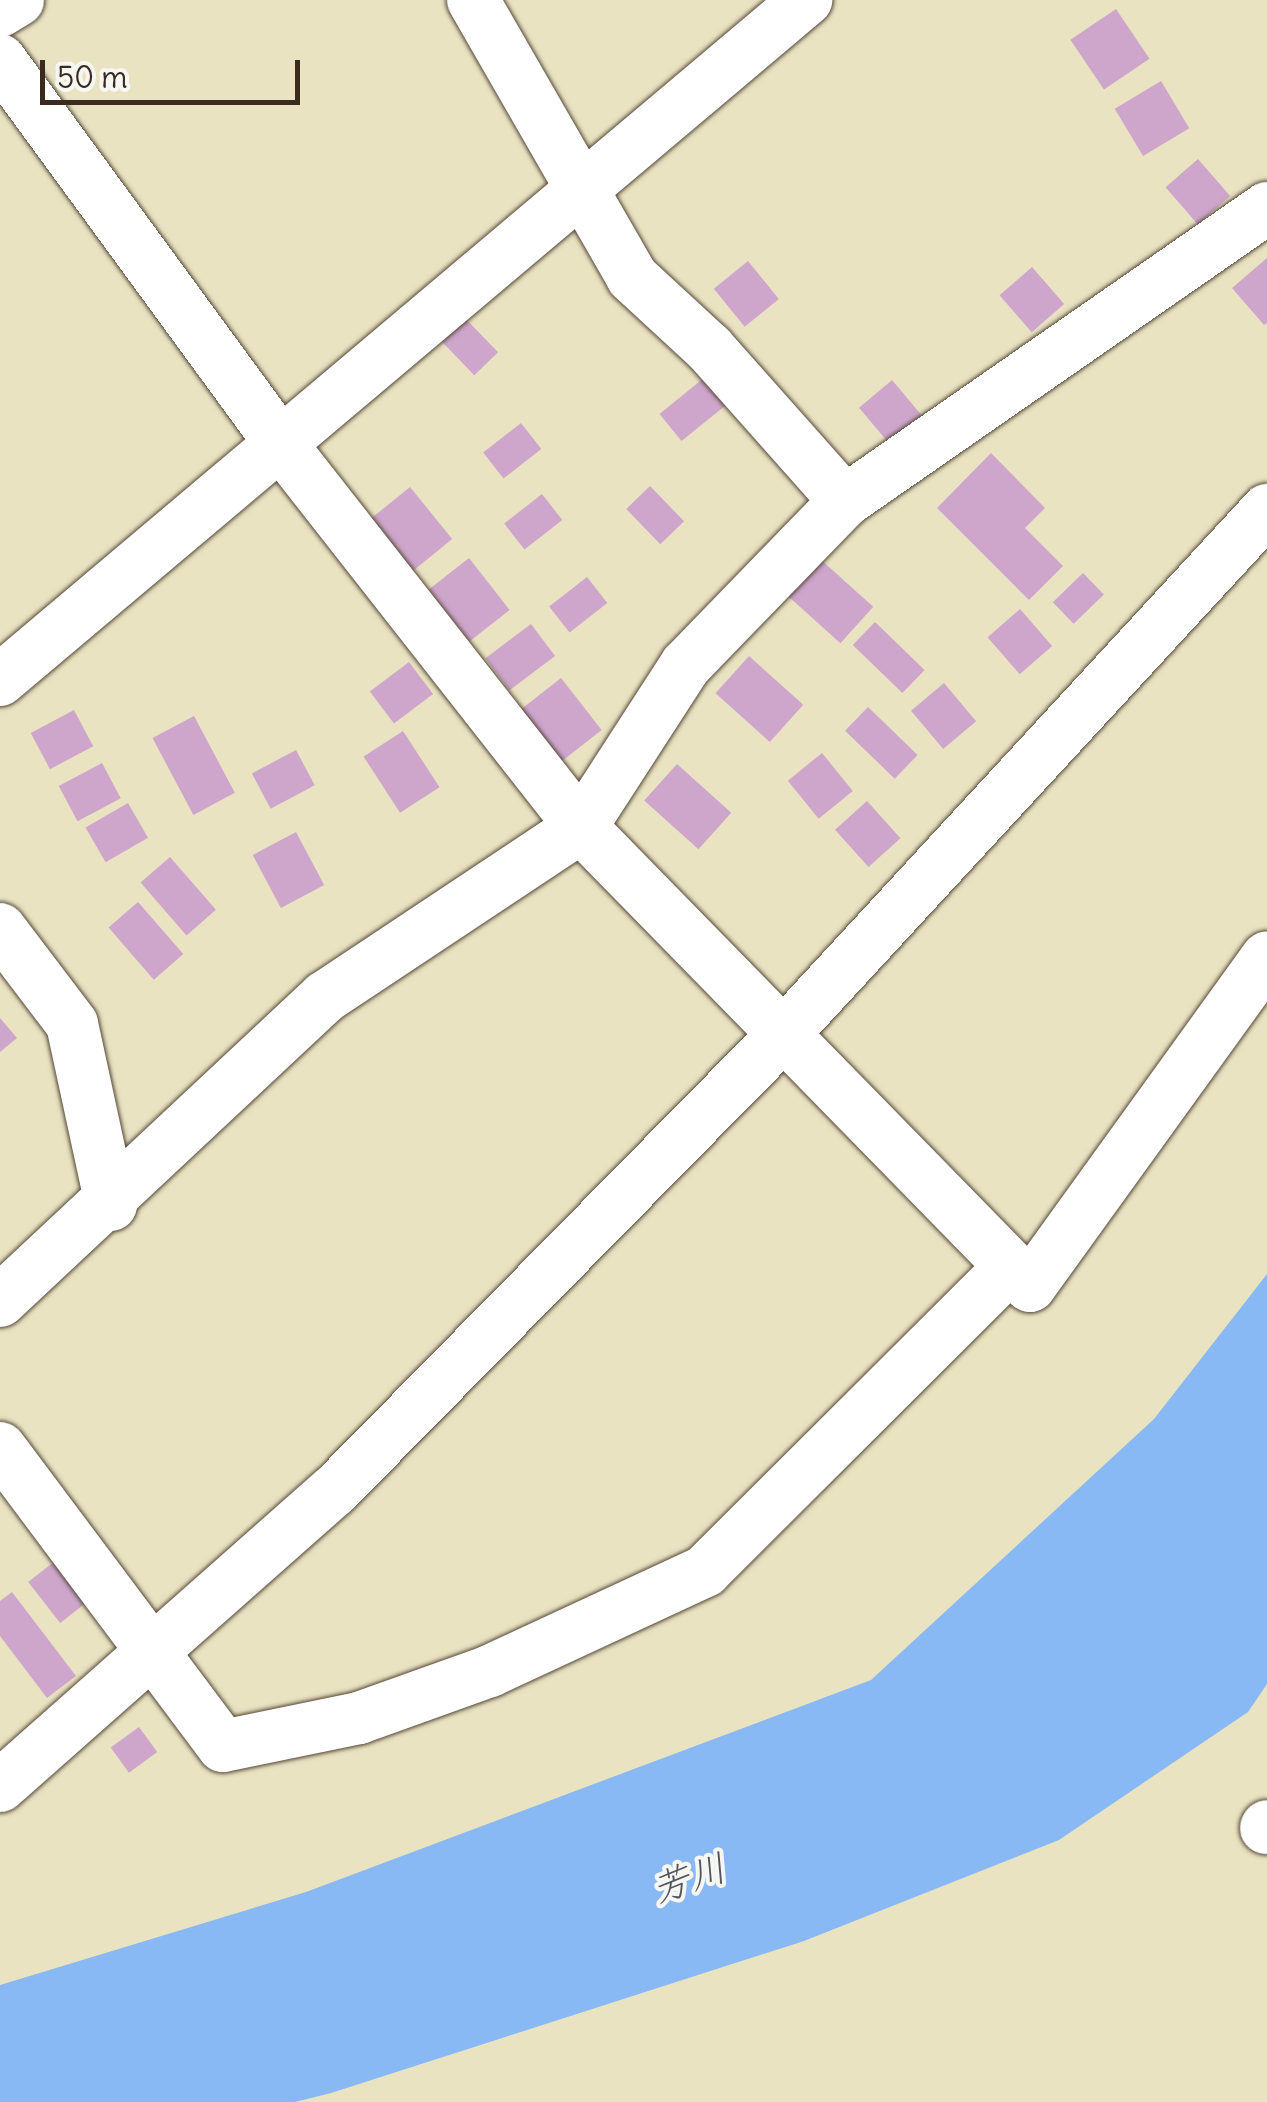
<!DOCTYPE html>
<html>
<head>
<meta charset="utf-8">
<style>
  body { margin:0 }
  #map { position:relative; width:1267px; height:2102px; overflow:hidden; background:#e9e3c2; font-family:Delius,"Klee One",sans-serif }
  div>[style] { position:absolute }
  [style*='--x'] { left:calc(var(--x)*1px); top:calc(var(--y)*1px); width:calc(var(--w)*1px); rotate:calc(var(--a)*1deg) }
  .water>* { inset:0; background:#89b9f5 }
  .building>* { inset:0; background:#cea6cc; transform-origin:0 0 }
  .roads { filter:drop-shadow(0 0 2px #554637) drop-shadow(0 0 2px #554637) }
  .minor>* { height:52px; margin:-26px; padding:0 26px; transform-origin:26px; border-radius:26px; background:#fff }
  span { translate:-50% -50%; white-space:nowrap; text-align:center; line-height:1.15; -webkit-text-stroke:8px #f6f6f2; paint-order:stroke }
  .water-label { font-size:38px; color:#52555e; font-style:italic }
  .scale { position:absolute; left:40px; top:60px; width:260px; height:45px; box-sizing:border-box; border:5px solid #3b2a1e; border-top:0; padding-left:12px; font-size:30px; line-height:35px; white-space:nowrap; color:#3b2a1e; -webkit-text-stroke:8px #f6f6f2; paint-order:stroke }
</style>
</head>
<body>
<div id="map">
  <div class="water">
    <div style="clip-path:polygon(1267px 1274px,1267px 1684px,1248px 1712px,1059px 1840px,804px 1941px,331px 2093px,295px 2102px,0 2102px,0 1985px,306px 1892px,871px 1680px,1154px 1419px)"></div>
  </div>
  <div class="building">
    <div style="left:1116px;top:9px;width:60px;height:55px;rotate:56deg"></div>
    <div style="left:1161px;top:81px;width:55px;height:54px;rotate:59deg"></div>
    <div style="left:1198px;top:159px;width:49px;height:43px;rotate:49deg"></div>
    <div style="clip-path:polygon(1267px 258px,1267px 323px,1264px 325px,1232px 288px)"></div>
    <div style="left:748px;top:261px;width:49px;height:44px;rotate:51deg"></div>
    <div style="left:1032px;top:267px;width:49px;height:43px;rotate:49deg"></div>
    <div style="left:464px;top:317px;width:49px;height:33px;rotate:46deg"></div>
    <div style="left:710px;top:373px;width:35px;height:65px;rotate:51deg"></div>
    <div style="left:892px;top:380px;width:50px;height:43px;rotate:50deg"></div>
    <div style="left:521px;top:423px;width:33px;height:48px;rotate:52deg"></div>
    <div style="clip-path:polygon(991px 453px,1045px 508px,1025px 528px,1063px 566px,1029px 600px,937px 508px)"></div>
    <div style="left:650px;top:486px;width:49px;height:33px;rotate:46deg"></div>
    <div style="left:410px;top:487px;width:67px;height:51px;rotate:51deg"></div>
    <div style="left:542px;top:494px;width:33px;height:48px;rotate:52deg"></div>
    <div style="left:469px;top:558px;width:66px;height:51px;rotate:52deg"></div>
    <div style="left:819px;top:558px;width:73px;height:49px;rotate:42deg"></div>
    <div style="left:1083px;top:573px;width:30px;height:42px;rotate:46deg"></div>
    <div style="left:587px;top:577px;width:33px;height:48px;rotate:52deg"></div>
    <div style="left:1020px;top:609px;width:49px;height:43px;rotate:49deg"></div>
    <div style="left:875px;top:622px;width:69px;height:32px;rotate:44deg"></div>
    <div style="left:531px;top:624px;width:40px;height:57px;rotate:53deg"></div>
    <div style="left:749px;top:656px;width:73px;height:50px;rotate:42deg"></div>
    <div style="left:409px;top:662px;width:40px;height:49px;rotate:53deg"></div>
    <div style="left:561px;top:678px;width:66px;height:51px;rotate:52deg"></div>
    <div style="left:944px;top:683px;width:50px;height:43px;rotate:50deg"></div>
    <div style="left:868px;top:707px;width:69px;height:33px;rotate:44deg"></div>
    <div style="left:74px;top:710px;width:41px;height:49px;rotate:62deg"></div>
    <div style="left:194px;top:716px;width:87px;height:47px;rotate:62deg"></div>
    <div style="left:403px;top:731px;width:67px;height:47px;rotate:57deg"></div>
    <div style="left:296px;top:750px;width:40px;height:50px;rotate:62deg"></div>
    <div style="left:822px;top:753px;width:49px;height:44px;rotate:51deg"></div>
    <div style="left:102px;top:763px;width:40px;height:49px;rotate:62deg"></div>
    <div style="left:677px;top:764px;width:73px;height:49px;rotate:42deg"></div>
    <div style="left:867px;top:801px;width:50px;height:43px;rotate:48deg"></div>
    <div style="left:128px;top:803px;width:40px;height:49px;rotate:60deg"></div>
    <div style="left:296px;top:832px;width:60px;height:49px;rotate:62deg"></div>
    <div style="left:170px;top:857px;width:70px;height:39px;rotate:49deg"></div>
    <div style="left:138px;top:902px;width:69px;height:39px;rotate:49deg"></div>
    <div style="clip-path:polygon(0 1018px,17px 1038px,0 1052px)"></div>
    <div style="left:55px;top:1561px;width:52px;height:34px;rotate:52deg"></div>
    <div style="clip-path:polygon(12px 1592px,76px 1676px,47px 1698px,0 1636px,0 1601px)"></div>
    <div style="left:139px;top:1727px;width:31px;height:35px;rotate:54deg"></div>
  </div>
  <div class="roads">
    <div class="minor">
      <div style="--x:473;--y:0;--w:319;--a:60.1"></div>
      <div style="--x:632;--y:277;--w:105;--a:42.7"></div>
      <div style="--x:709;--y:348;--w:205;--a:48.4"></div>
      <div style="--x:0;--y:11;--w:21;--a:-31"></div>
      <div style="--x:0;--y:60;--w:474;--a:53.8"></div>
      <div style="--x:280;--y:443;--w:488;--a:51.9"></div>
      <div style="--x:581;--y:827;--w:642;--a:45.63"></div>
      <div style="--x:1030;--y:1286;--w:405;--a:-54.2"></div>
      <div style="--x:0;--y:680;--w:1055;--a:-40.15"></div>
      <div style="--x:0;--y:929;--w:119;--a:52.8"></div>
      <div style="--x:72;--y:1024;--w:185;--a:77.8"></div>
      <div style="--x:0;--y:1301;--w:445;--a:-43.1"></div>
      <div style="--x:325;--y:997;--w:307;--a:-33.6"></div>
      <div style="--x:581;--y:827;--w:193;--a:-57.1"></div>
      <div style="--x:686;--y:665;--w:228;--a:-45.9"></div>
      <div style="--x:845;--y:501;--w:514;--a:-34.77"></div>
      <div style="--x:0;--y:1448;--w:372;--a:53.2"></div>
      <div style="--x:223;--y:1746;--w:139;--a:-11.6"></div>
      <div style="--x:359;--y:1718;--w:139;--a:-19.7"></div>
      <div style="--x:490;--y:1671;--w:237;--a:-24.9"></div>
      <div style="--x:705;--y:1571;--w:429;--a:-44.9"></div>
      <div style="--x:0;--y:1786;--w:446;--a:-41.5"></div>
      <div style="--x:334;--y:1491;--w:634;--a:-45.45"></div>
      <div style="--x:779;--y:1039;--w:720;--a:-47.31"></div>
      <div style="--x:1266;--y:1828;--w:2;--a:-63"></div>
    </div>
  </div>
  <div class="water-label">
    <span style="left:689px;top:1878px;rotate:-19deg">芳川</span>
  </div>
  <div class="scale">50 m</div>
</div>
</body>
</html>
